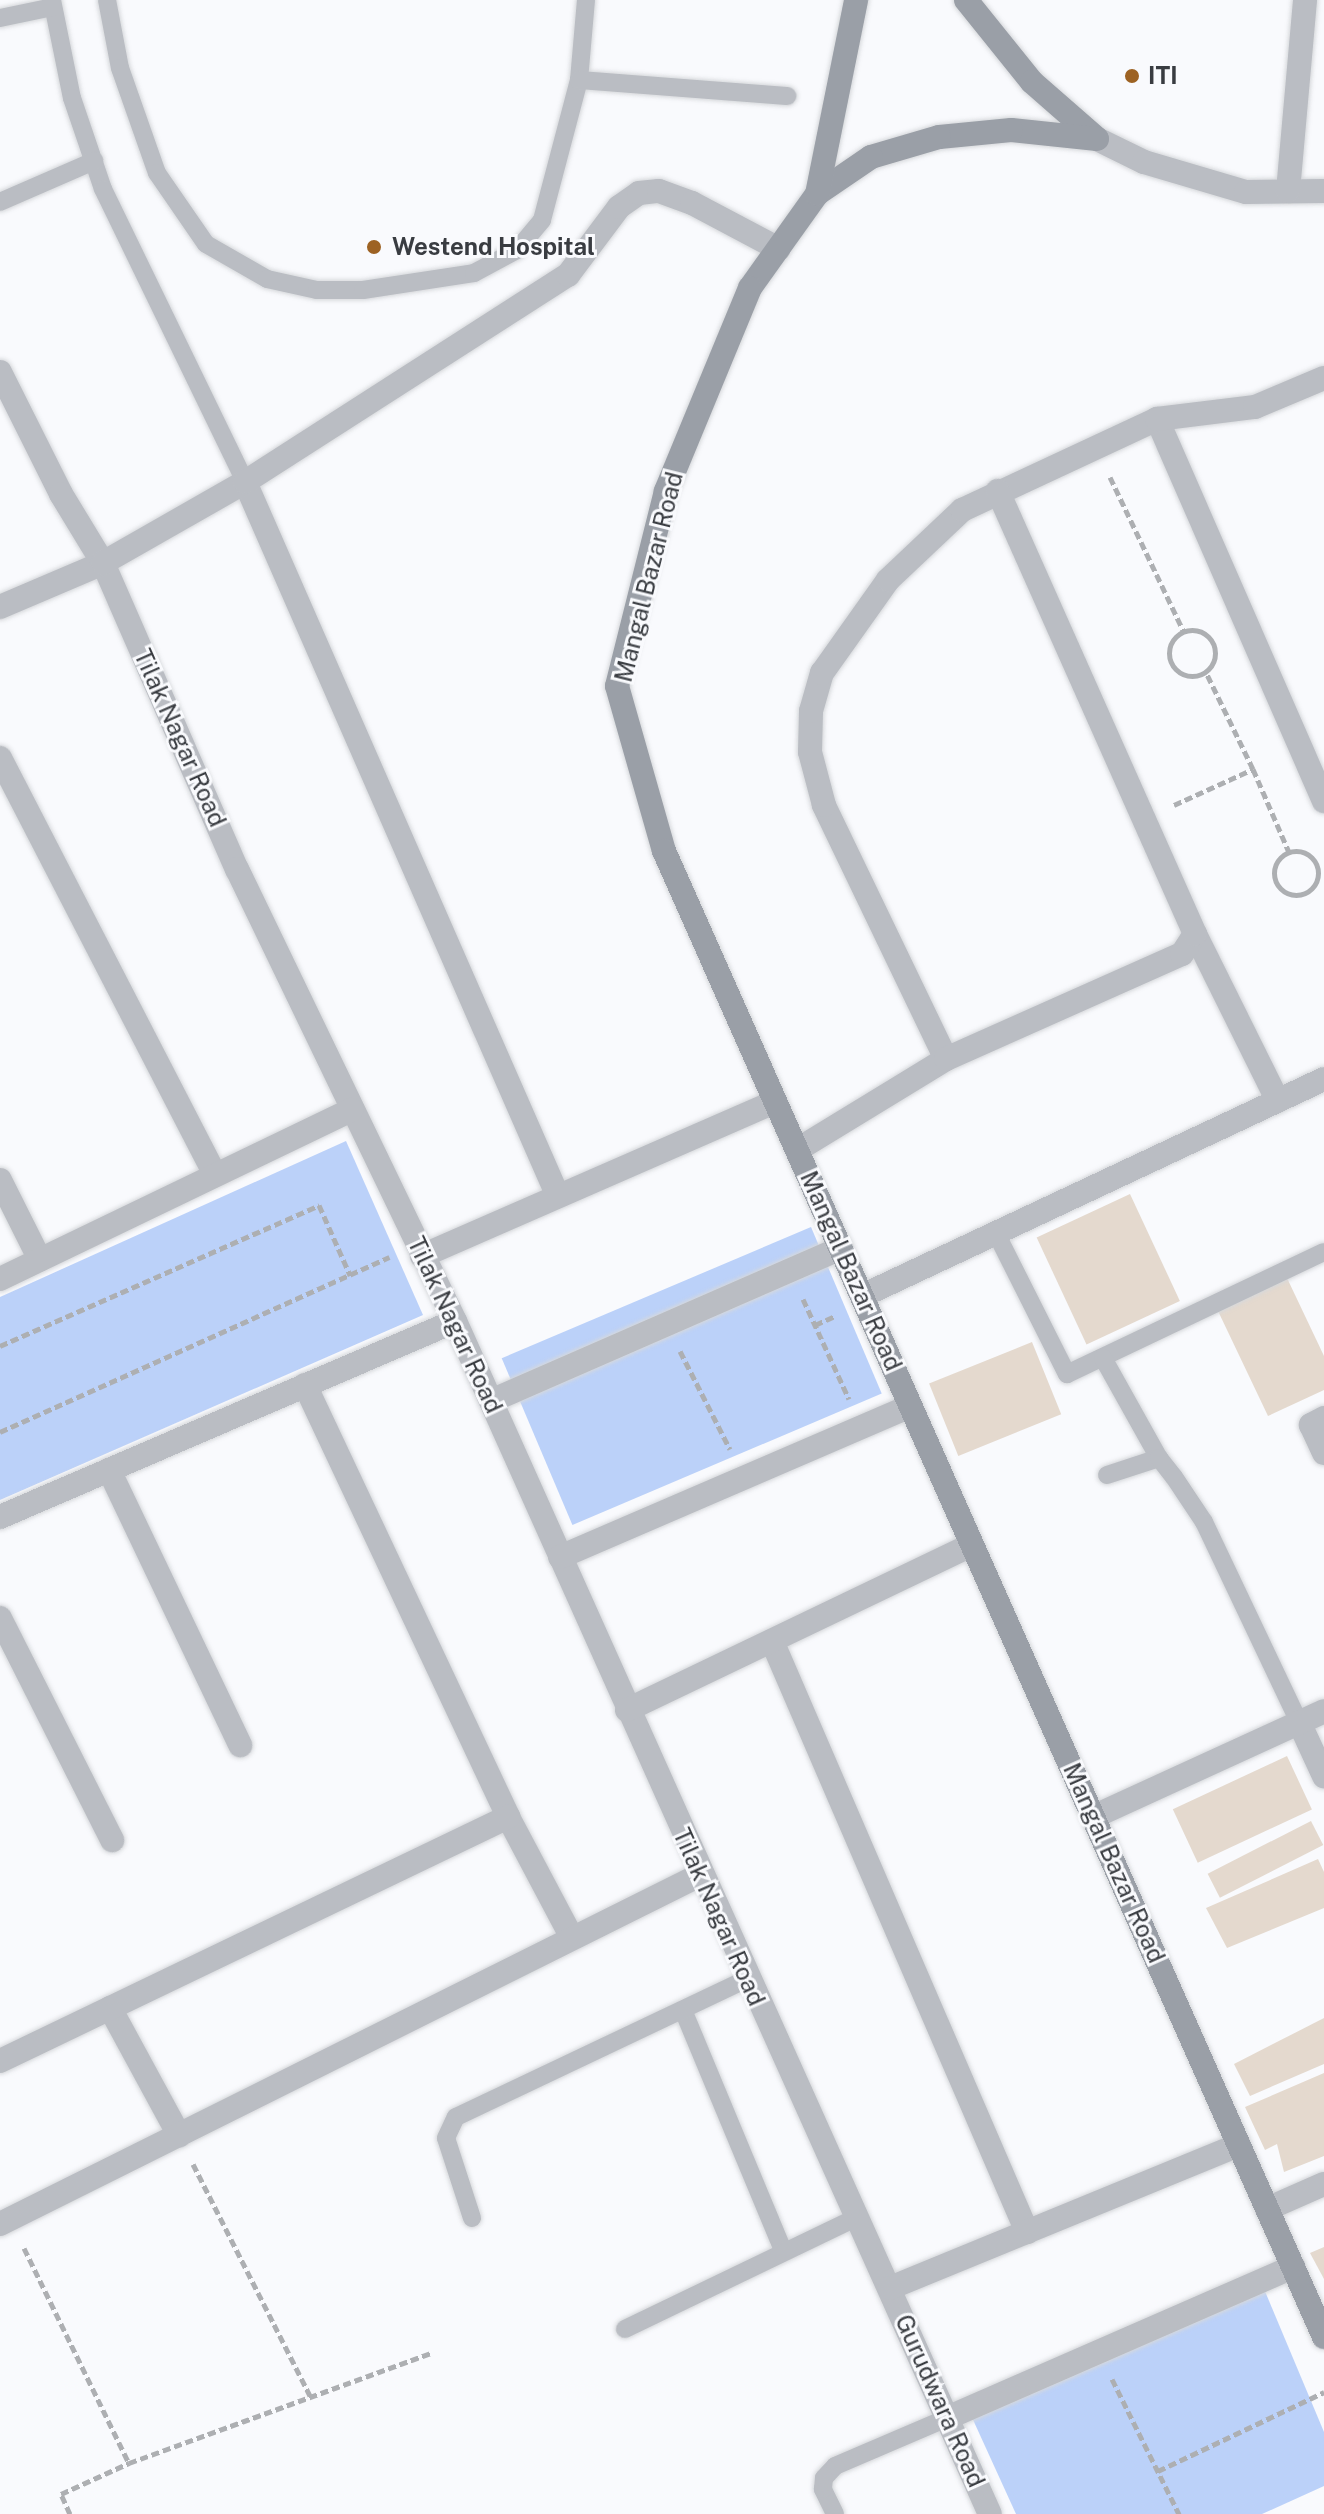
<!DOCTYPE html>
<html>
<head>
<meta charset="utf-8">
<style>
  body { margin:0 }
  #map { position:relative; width:1324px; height:2514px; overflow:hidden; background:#f9fafd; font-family:"Public Sans",sans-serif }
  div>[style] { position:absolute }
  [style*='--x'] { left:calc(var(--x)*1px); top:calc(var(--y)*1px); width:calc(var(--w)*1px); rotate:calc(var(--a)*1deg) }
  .green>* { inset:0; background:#bbd1f9; transform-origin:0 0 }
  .building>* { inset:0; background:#e4d9ce; transform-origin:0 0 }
  .path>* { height:5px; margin-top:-2.5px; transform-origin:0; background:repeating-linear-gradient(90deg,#adafb2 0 8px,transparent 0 12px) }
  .path>.ring { margin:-2.5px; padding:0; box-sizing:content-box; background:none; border:5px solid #adafb2; border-radius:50% }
  .roads { filter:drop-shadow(0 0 2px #d6d8db) drop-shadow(0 0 2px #d6d8db) }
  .lane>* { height:18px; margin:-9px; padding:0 9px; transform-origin:9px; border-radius:9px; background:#babdc3 }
  .street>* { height:24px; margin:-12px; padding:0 12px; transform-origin:12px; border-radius:12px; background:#babdc3 }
  .secondary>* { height:24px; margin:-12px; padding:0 12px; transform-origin:12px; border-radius:12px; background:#9a9fa7 }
  .dots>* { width:22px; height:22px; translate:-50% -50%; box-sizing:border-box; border:4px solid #f9fafd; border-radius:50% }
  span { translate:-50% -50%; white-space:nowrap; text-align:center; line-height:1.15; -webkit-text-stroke:6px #f9fafd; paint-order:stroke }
  .poi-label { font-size:24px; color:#393c41; font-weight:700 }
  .left { translate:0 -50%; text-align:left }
  .street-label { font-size:24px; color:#393c41 }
</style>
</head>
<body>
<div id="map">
  <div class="green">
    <div style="clip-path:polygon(346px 1141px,423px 1315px,0 1500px,0 1297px)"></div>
    <div style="left:811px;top:1227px;width:181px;height:336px;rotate:67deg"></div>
    <div style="clip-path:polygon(1259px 2277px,1324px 2432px,1324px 2486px,1262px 2514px,1016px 2514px,964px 2400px)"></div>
  </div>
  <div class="building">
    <div style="left:1130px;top:1194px;width:118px;height:103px;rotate:65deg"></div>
    <div style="clip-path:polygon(1287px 1278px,1324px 1356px,1324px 1390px,1268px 1416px,1218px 1311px)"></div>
    <div style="left:1032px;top:1342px;width:78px;height:111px;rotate:68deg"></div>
    <div style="left:1287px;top:1756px;width:59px;height:126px;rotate:65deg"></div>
    <div style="left:1311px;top:1821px;width:27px;height:116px;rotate:63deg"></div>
    <div style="clip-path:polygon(1318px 1859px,1324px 1872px,1324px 1908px,1227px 1948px,1206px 1908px)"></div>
    <div style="clip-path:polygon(1324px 2018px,1324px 2064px,1250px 2096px,1234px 2064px)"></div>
    <div style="clip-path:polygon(1324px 2073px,1324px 2156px,1284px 2172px,1277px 2144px,1265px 2150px,1245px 2107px)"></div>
    <div style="clip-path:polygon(1324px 2247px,1324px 2279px,1310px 2253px)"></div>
  </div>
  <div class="path">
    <div style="--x:1110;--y:477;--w:172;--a:64.5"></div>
    <div class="ring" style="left:1169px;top:630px;width:41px;height:41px"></div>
    <div style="--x:1253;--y:769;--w:90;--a:66.6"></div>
    <div style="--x:1174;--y:805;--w:87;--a:-24.5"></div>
    <div style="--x:1253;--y:769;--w:108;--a:-115.9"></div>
    <div class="ring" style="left:1274px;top:851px;width:39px;height:39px"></div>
    <div style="--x:803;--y:1299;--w:110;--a:65.3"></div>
    <div style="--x:815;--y:1325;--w:22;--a:-24"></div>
    <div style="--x:0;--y:1346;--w:349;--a:-23.8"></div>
    <div style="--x:319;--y:1205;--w:77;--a:66.1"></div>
    <div style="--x:680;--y:1351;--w:110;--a:63"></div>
    <div style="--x:0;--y:1432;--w:427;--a:-24.2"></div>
    <div style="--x:193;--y:2164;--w:262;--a:63.2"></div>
    <div style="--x:24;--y:2248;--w:239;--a:64"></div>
    <div style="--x:1112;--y:2379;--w:151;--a:63.6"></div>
    <div style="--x:1158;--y:2471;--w:184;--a:-25.4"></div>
    <div style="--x:70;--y:2514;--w:22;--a:-114"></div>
    <div style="--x:61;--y:2494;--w:75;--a:-24.5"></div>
    <div style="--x:129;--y:2463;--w:321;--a:-20"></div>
  </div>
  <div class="roads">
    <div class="lane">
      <div style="--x:52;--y:0;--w:100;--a:78.5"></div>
      <div style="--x:72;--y:98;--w:96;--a:71.2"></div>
      <div style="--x:103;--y:189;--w:326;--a:64.1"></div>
      <div style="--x:107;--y:0;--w:69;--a:79.2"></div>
      <div style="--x:120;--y:68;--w:111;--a:70.6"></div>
      <div style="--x:157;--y:173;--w:86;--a:55.4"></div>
      <div style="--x:206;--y:244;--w:70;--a:29.8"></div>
      <div style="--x:267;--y:279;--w:51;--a:12.4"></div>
      <div style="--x:317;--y:290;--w:46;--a:0"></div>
      <div style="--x:363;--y:290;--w:112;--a:-8.7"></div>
      <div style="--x:474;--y:273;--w:49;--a:-28.1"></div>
      <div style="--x:517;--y:250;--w:39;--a:-50"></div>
      <div style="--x:542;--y:220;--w:145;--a:-75.2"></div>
      <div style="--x:579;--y:80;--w:80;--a:-85"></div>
      <div style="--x:0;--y:18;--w:54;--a:-11.7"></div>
      <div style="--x:579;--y:80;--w:209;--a:4.4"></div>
      <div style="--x:0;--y:202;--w:103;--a:-23.6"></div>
      <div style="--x:996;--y:1233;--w:158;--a:63.3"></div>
      <div style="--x:1067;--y:1374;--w:284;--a:-25.4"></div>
      <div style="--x:1103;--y:1358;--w:115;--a:60.8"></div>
      <div style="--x:1107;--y:1475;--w:55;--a:-18.1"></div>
      <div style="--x:1159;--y:1458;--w:24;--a:52"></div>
      <div style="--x:1174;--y:1477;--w:54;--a:56.3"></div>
      <div style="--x:1204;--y:1522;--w:221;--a:64.6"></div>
      <div style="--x:683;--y:2010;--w:260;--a:67.4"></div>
      <div style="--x:472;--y:2218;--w:84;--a:-108"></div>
      <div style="--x:446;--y:2138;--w:23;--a:-65"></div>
      <div style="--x:456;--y:2117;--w:322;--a:-25.4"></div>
      <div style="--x:625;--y:2329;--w:254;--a:-25.7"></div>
      <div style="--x:835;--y:2514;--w:28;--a:-116"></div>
      <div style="--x:823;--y:2489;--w:11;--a:-85"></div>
      <div style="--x:824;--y:2478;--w:16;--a:-47"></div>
      <div style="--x:835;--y:2466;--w:122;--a:-23.2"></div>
    </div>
    <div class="street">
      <div style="--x:1097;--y:139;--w:52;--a:26.1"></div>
      <div style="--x:1144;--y:162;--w:106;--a:16.4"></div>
      <div style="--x:1246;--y:192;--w:78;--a:-0.7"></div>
      <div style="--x:1288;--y:191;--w:192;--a:-84.9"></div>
      <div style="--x:0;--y:372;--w:136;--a:63.4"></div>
      <div style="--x:61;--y:494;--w:81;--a:58.7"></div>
      <div style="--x:103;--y:563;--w:334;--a:66.4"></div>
      <div style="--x:237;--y:869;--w:502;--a:64.25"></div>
      <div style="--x:455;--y:1321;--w:1307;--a:65.85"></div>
      <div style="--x:1157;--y:419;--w:417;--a:66.4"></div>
      <div style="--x:245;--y:482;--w:777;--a:66.34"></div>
      <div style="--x:0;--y:607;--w:112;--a:-23.1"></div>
      <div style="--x:103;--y:563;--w:163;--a:-29.7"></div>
      <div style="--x:245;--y:482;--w:384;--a:-32.7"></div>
      <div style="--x:568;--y:275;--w:85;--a:-53.1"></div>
      <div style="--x:619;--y:207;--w:24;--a:-35"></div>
      <div style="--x:639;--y:193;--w:20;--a:-6"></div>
      <div style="--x:659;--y:191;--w:35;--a:20"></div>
      <div style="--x:692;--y:203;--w:98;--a:27.9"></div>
      <div style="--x:0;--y:758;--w:469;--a:62.7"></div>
      <div style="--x:1195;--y:934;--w:186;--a:63.6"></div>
      <div style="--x:946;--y:1059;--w:282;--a:-115.7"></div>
      <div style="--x:824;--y:805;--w:55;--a:-104.8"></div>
      <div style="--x:810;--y:752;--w:41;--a:-88.6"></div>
      <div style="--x:811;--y:711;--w:40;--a:-74"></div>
      <div style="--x:822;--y:673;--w:114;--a:-54.6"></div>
      <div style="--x:888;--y:580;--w:102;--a:-43.4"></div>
      <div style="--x:962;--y:510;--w:215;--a:-25"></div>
      <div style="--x:1157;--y:419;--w:99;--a:-7"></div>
      <div style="--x:1255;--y:407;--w:75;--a:-22.8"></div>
      <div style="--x:797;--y:1150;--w:175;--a:-31.4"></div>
      <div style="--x:946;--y:1059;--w:258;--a:-24"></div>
      <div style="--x:1182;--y:954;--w:24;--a:-57"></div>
      <div style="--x:1195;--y:934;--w:485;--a:-114"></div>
      <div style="--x:0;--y:1180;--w:89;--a:63.4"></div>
      <div style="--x:422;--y:1256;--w:385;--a:-23.6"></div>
      <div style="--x:0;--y:1279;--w:390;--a:-25.7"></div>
      <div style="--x:862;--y:1296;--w:510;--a:-25.16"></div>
      <div style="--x:305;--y:1385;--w:477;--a:64.8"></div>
      <div style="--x:508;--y:1817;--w:135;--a:62.1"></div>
      <div style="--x:491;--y:1401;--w:382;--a:-23.6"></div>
      <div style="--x:1324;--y:1418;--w:15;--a:152"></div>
      <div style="--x:1311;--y:1425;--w:31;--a:65"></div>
      <div style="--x:109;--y:1470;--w:305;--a:64.5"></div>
      <div style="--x:0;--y:1517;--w:495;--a:-23.3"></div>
      <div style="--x:560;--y:1557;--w:381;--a:-23.3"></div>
      <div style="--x:0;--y:1618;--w:249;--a:63.2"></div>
      <div style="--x:772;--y:1641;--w:644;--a:66.66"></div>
      <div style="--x:627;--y:1710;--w:382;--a:-25.6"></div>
      <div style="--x:1299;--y:1722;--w:60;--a:65.2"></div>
      <div style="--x:1093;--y:1817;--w:254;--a:-24.6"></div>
      <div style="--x:110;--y:2008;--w:145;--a:61.5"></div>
      <div style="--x:0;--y:2061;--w:564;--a:-25.66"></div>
      <div style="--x:1267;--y:2209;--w:62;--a:-23.7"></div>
      <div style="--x:0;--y:2224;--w:782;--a:-26.5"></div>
      <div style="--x:890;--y:2288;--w:377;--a:-22.3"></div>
      <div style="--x:947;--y:2418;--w:378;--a:-23.6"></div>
    </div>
    <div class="secondary">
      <div style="--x:966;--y:0;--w:105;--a:51.2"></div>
      <div style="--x:1032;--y:82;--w:86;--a:41.2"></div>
      <div style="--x:1097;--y:139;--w:86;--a:-174"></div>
      <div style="--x:1011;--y:130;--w:72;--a:174.4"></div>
      <div style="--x:939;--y:137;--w:71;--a:163.6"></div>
      <div style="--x:871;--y:157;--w:65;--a:145.6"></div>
      <div style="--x:817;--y:194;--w:115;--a:125.5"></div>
      <div style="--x:750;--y:288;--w:220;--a:112.5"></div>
      <div style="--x:666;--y:491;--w:201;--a:104.1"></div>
      <div style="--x:617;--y:686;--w:172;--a:74.1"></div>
      <div style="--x:664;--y:851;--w:1626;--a:66.05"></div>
      <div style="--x:817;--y:194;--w:198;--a:-78.6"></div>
    </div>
  </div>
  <div class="dots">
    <div style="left:1132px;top:76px;background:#9d6223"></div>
    <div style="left:374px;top:247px;background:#9d6223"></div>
  </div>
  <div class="poi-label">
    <span class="left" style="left:1148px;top:76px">ITI</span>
    <span class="left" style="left:392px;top:247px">Westend Hospital</span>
  </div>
  <div class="street-label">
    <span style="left:649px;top:577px;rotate:-76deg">Mangal Bazar Road</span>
    <span style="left:180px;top:738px;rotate:66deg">Tilak Nagar Road</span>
    <span style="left:851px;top:1271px;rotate:66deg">Mangal Bazar Road</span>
    <span style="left:455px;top:1325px;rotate:65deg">Tilak Nagar Road</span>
    <span style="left:1114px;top:1863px;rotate:66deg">Mangal Bazar Road</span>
    <span style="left:719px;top:1917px;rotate:66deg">Tilak Nagar Road</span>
    <span style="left:940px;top:2401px;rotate:66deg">Gurudwara Road</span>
  </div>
</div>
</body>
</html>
